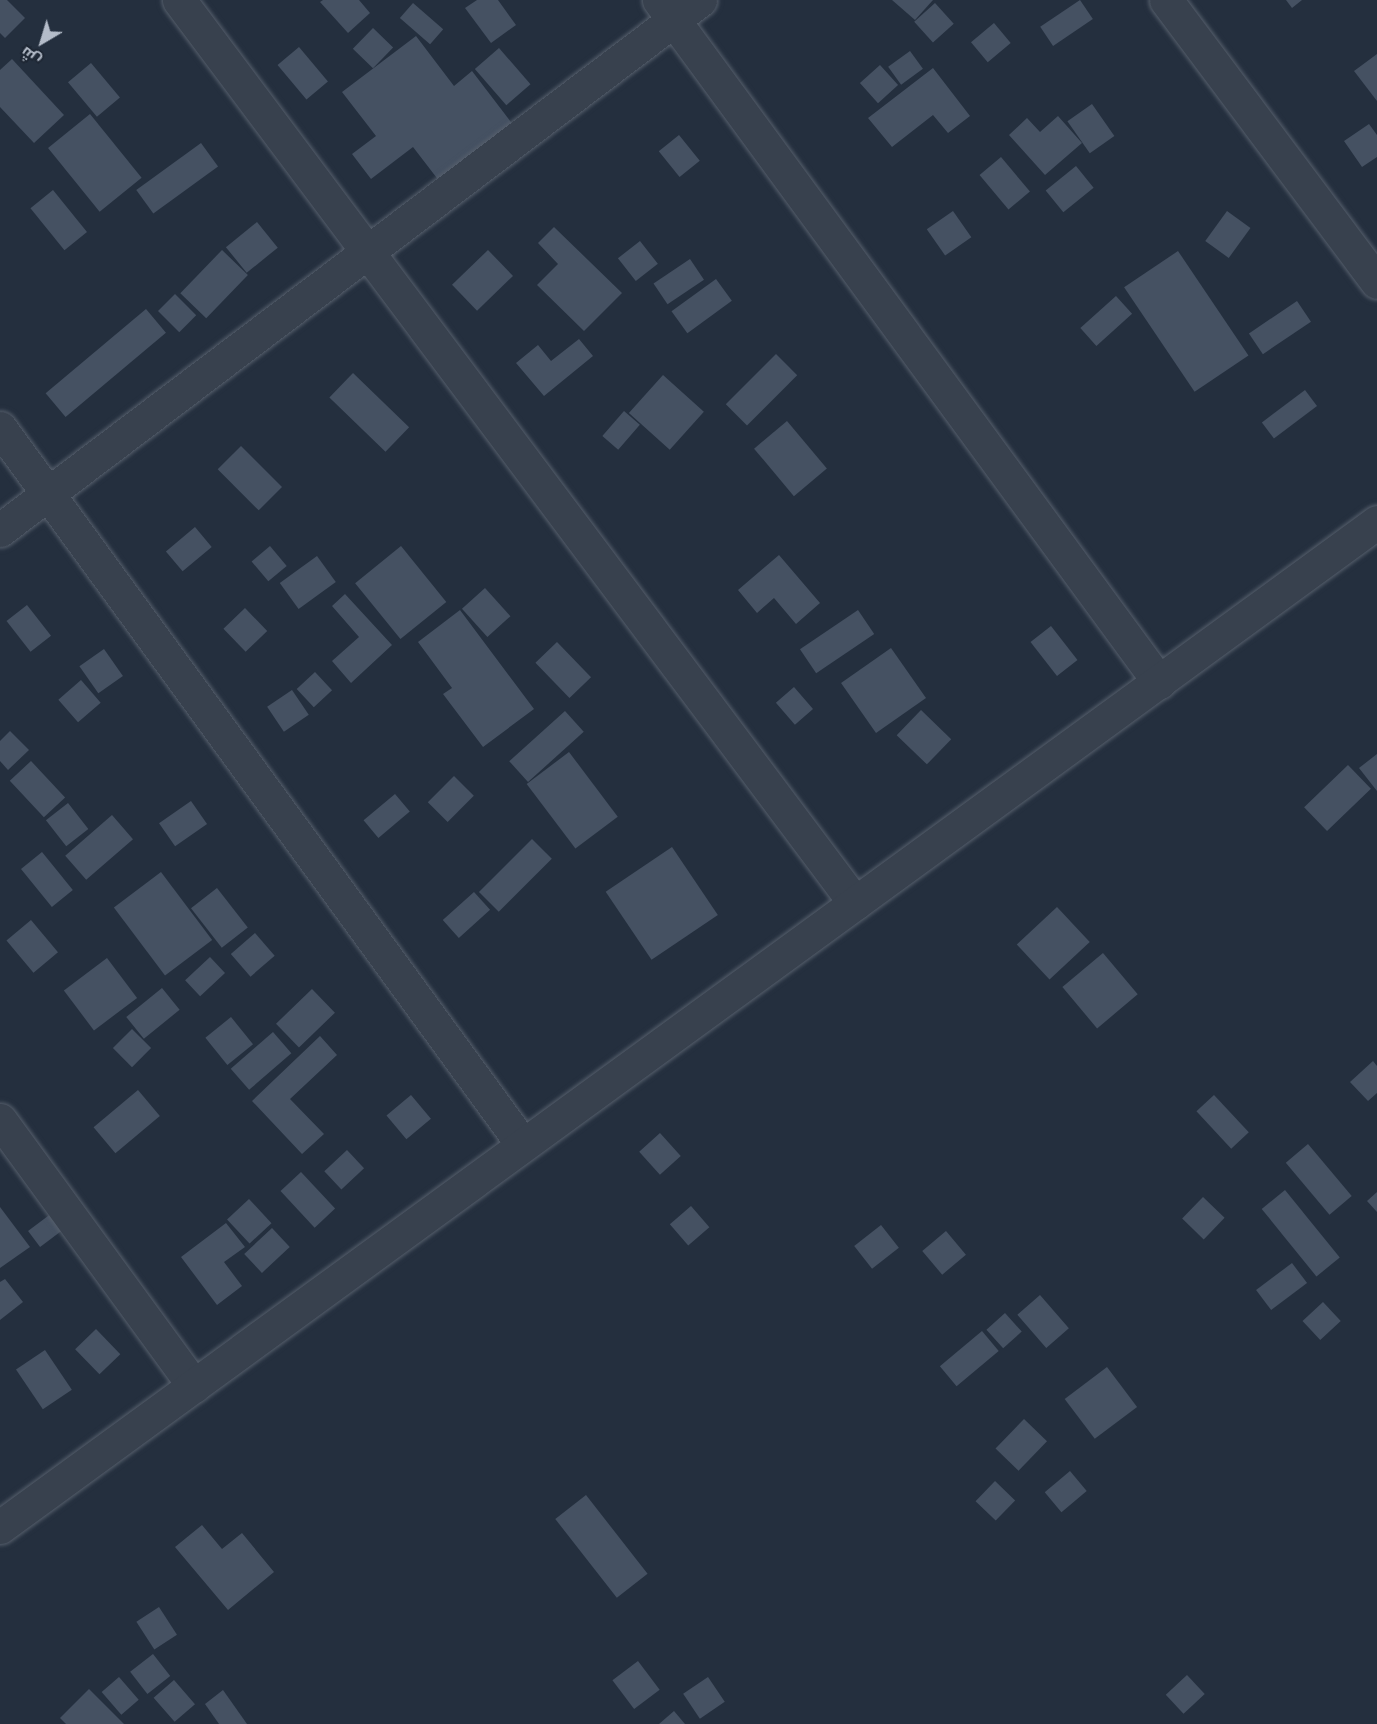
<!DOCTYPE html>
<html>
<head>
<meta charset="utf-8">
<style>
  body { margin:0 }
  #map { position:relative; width:1377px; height:1724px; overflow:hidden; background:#242f3e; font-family:"Source Sans 3",Cairo,sans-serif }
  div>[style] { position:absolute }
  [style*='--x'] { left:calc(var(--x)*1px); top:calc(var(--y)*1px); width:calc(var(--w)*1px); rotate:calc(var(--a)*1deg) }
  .building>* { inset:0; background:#455162; transform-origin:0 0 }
  .roads { filter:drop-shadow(0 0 2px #565f6c) drop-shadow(0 0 2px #565f6c) }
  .minor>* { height:33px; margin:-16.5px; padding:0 16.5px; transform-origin:16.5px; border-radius:16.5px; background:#38414e }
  span { translate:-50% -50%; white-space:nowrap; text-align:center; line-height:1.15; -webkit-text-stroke:6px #1d2633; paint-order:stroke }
  .north { position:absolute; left:12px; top:12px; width:60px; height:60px; -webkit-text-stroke:4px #1d2633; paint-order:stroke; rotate:218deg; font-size:16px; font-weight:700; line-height:24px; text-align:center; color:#b4bcc9 }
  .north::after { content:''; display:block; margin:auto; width:21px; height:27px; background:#b4bcc9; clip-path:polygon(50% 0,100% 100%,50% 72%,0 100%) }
</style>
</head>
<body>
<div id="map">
  <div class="building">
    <div style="clip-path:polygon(0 0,7px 0,25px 18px,5px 38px,0 33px)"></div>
    <div style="clip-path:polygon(323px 0,359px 0,370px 13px,348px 33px,320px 2px)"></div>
    <div style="clip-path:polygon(477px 0,498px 0,516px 25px,491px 43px,465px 8px)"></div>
    <div style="clip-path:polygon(892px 0,933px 0,915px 20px)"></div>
    <div style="left:1080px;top:0;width:23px;height:48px;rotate:56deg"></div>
    <div style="clip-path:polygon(1286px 0,1302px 0,1292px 8px)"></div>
    <div style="left:413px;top:3px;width:40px;height:20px;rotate:41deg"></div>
    <div style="left:935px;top:3px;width:28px;height:28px;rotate:48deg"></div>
    <div style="left:994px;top:23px;width:26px;height:30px;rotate:50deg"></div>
    <div style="left:373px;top:28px;width:28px;height:29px;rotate:44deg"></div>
    <div style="clip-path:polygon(416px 36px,454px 86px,472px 71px,517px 130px,443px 186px,413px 147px,371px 179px,352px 154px,376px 136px,342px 92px)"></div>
    <div style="left:299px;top:47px;width:45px;height:28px;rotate:50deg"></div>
    <div style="left:499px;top:48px;width:48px;height:32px;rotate:49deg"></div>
    <div style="left:910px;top:51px;width:22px;height:27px;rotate:54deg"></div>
    <div style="clip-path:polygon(1377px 54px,1377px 101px,1354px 71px)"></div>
    <div style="clip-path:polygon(12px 59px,64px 115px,34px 143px,0 107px,0 70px)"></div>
    <div style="left:91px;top:63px;width:45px;height:30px;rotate:50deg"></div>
    <div style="left:880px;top:65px;width:27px;height:27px;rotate:48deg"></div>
    <div style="clip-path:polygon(933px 68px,970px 116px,948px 133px,933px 115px,892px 147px,868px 118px)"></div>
    <div style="left:1092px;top:104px;width:39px;height:30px;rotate:55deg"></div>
    <div style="left:90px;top:114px;width:82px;height:54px;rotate:51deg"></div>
    <div style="clip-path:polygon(1058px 116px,1082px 143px,1045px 175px,1009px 135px,1027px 118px,1040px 132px)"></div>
    <div style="clip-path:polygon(1369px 124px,1377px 135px,1377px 157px,1362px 167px,1344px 141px)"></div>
    <div style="left:679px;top:135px;width:33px;height:26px;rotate:51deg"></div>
    <div style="left:201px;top:143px;width:29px;height:80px;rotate:54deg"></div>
    <div style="left:1001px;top:157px;width:45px;height:28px;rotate:50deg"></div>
    <div style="left:1076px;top:166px;width:28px;height:39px;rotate:51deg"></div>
    <div style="left:53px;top:190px;width:54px;height:29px;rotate:51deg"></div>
    <div style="left:953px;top:211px;width:32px;height:32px;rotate:55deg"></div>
    <div style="left:1227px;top:211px;width:29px;height:37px;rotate:36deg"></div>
    <div style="left:257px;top:222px;width:33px;height:40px;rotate:51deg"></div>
    <div style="clip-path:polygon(554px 227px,622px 293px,584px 331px,537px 285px,558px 264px,538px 243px)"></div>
    <div style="left:640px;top:241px;width:29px;height:28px;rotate:52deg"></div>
    <div style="left:222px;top:250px;width:36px;height:60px;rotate:44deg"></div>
    <div style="left:488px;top:250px;width:36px;height:50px;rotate:46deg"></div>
    <div style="left:1178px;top:251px;width:126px;height:65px;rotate:56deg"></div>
    <div style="left:690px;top:259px;width:25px;height:44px;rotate:56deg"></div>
    <div style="left:716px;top:279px;width:27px;height:55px;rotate:54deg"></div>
    <div style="left:175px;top:294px;width:30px;height:24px;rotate:45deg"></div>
    <div style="left:1116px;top:296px;width:24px;height:48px;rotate:48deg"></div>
    <div style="left:1297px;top:301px;width:25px;height:58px;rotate:56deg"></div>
    <div style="left:146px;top:309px;width:31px;height:131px;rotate:50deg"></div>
    <div style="clip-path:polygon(579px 339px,593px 356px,544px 396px,516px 363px,538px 345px,551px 361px)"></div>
    <div style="left:776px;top:354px;width:30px;height:71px;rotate:45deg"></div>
    <div style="left:353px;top:373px;width:78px;height:34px;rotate:44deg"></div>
    <div style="left:663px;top:375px;width:55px;height:51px;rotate:42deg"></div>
    <div style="left:1305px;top:390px;width:20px;height:54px;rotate:53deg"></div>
    <div style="left:624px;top:411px;width:21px;height:33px;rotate:41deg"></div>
    <div style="left:787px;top:421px;width:62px;height:43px;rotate:50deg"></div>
    <div style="left:241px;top:446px;width:58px;height:33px;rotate:45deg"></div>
    <div style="left:195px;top:527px;width:26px;height:38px;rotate:50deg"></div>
    <div style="left:270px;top:546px;width:26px;height:24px;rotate:50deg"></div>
    <div style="left:401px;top:546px;width:72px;height:59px;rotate:51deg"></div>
    <div style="clip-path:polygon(779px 555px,820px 603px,796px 624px,774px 598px,757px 613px,738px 590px)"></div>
    <div style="left:317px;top:556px;width:32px;height:46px;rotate:54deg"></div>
    <div style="left:485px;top:588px;width:38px;height:31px;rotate:48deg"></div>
    <div style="clip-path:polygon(345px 594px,392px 645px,351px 683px,332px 661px,359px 637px,332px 606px)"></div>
    <div style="left:27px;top:605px;width:39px;height:26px;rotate:52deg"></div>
    <div style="left:245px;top:608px;width:32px;height:30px;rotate:46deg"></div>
    <div style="clip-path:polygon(460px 610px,534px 709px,483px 747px,443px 694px,452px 688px,418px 642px)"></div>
    <div style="left:858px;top:610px;width:29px;height:70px;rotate:56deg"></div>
    <div style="left:1051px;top:626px;width:43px;height:26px;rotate:52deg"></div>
    <div style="left:557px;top:642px;width:49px;height:30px;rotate:46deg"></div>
    <div style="left:891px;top:648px;width:61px;height:61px;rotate:55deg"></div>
    <div style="left:104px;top:649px;width:33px;height:30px;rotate:55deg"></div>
    <div style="left:315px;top:672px;width:25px;height:25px;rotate:47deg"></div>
    <div style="left:81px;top:680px;width:30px;height:30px;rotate:49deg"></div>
    <div style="left:794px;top:687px;width:29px;height:24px;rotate:49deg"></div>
    <div style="left:292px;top:690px;width:30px;height:30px;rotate:56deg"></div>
    <div style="left:921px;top:710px;width:42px;height:35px;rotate:44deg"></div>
    <div style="left:565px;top:711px;width:28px;height:75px;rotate:48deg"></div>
    <div style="clip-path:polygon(10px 731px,29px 750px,8px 770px,0 761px,0 741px)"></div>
    <div style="left:569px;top:752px;width:81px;height:53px;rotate:53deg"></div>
    <div style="clip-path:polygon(1377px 754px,1377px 791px,1359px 768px)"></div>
    <div style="left:31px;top:761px;width:50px;height:29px;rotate:47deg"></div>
    <div style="left:1348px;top:765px;width:33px;height:61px;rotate:46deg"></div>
    <div style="left:454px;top:776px;width:28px;height:37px;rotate:45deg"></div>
    <div style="left:395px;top:794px;width:23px;height:41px;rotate:50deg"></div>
    <div style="left:191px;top:801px;width:28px;height:39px;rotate:55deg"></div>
    <div style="left:68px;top:803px;width:33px;height:28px;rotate:52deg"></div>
    <div style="left:112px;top:815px;width:32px;height:62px;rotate:49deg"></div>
    <div style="left:532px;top:839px;width:28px;height:75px;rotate:45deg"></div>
    <div style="left:672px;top:847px;width:82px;height:80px;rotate:56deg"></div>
    <div style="left:42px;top:852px;width:49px;height:27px;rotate:51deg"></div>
    <div style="left:161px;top:872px;width:85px;height:59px;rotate:53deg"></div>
    <div style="left:217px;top:888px;width:50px;height:33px;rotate:52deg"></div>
    <div style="left:474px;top:892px;width:24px;height:42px;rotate:48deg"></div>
    <div style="left:1057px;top:907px;width:48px;height:55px;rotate:47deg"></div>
    <div style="left:31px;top:920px;width:42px;height:32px;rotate:50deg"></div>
    <div style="left:255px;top:933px;width:30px;height:32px;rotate:49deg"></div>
    <div style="left:1103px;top:953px;width:54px;height:53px;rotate:50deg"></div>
    <div style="left:210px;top:957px;width:22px;height:34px;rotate:47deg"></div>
    <div style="left:107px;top:958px;width:50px;height:54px;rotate:53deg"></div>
    <div style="left:162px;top:988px;width:28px;height:46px;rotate:51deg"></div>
    <div style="left:312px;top:989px;width:33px;height:50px;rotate:46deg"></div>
    <div style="left:231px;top:1017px;width:35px;height:33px;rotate:51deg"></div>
    <div style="left:132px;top:1029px;width:27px;height:27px;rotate:45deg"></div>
    <div style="left:273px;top:1032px;width:28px;height:56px;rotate:49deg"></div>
    <div style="clip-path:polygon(320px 1036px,337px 1055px,290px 1099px,324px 1134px,302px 1154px,252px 1101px)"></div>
    <div style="clip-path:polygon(1373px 1061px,1377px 1066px,1377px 1093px,1368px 1101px,1350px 1082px)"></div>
    <div style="left:138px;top:1090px;width:34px;height:58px;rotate:50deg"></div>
    <div style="left:411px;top:1095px;width:31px;height:32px;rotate:50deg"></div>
    <div style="left:1214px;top:1095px;width:51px;height:24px;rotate:47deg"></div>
    <div style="left:660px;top:1133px;width:31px;height:28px;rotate:48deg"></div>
    <div style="left:1308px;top:1144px;width:68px;height:29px;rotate:50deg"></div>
    <div style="left:347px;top:1150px;width:25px;height:31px;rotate:47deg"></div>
    <div style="left:301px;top:1172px;width:50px;height:28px;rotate:47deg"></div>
    <div style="left:1285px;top:1190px;width:87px;height:30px;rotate:51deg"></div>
    <div style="clip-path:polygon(1377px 1192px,1377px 1212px,1367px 1201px)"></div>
    <div style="left:1203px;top:1197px;width:30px;height:30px;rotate:44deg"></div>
    <div style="left:249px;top:1199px;width:33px;height:30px;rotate:47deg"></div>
    <div style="left:691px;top:1206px;width:28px;height:28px;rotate:49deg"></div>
    <div style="clip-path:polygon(0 1207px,30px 1247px,0 1268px)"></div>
    <div style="left:52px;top:1213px;width:20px;height:30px;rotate:53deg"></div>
    <div style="clip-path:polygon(226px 1223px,245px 1247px,224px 1262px,242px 1286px,217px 1305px,181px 1257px)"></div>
    <div style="left:881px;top:1225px;width:29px;height:34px;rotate:52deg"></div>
    <div style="left:272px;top:1228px;width:26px;height:38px;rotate:47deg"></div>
    <div style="left:946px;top:1231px;width:31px;height:31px;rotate:50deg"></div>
    <div style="left:1292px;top:1263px;width:25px;height:45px;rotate:53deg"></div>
    <div style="clip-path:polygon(5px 1279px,23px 1302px,0 1320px,0 1282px)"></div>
    <div style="left:1040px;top:1295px;width:44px;height:30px;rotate:49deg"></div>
    <div style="left:1323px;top:1302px;width:26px;height:28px;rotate:47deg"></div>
    <div style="left:1005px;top:1313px;width:25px;height:25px;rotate:48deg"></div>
    <div style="left:96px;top:1329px;width:35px;height:29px;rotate:46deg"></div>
    <div style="left:982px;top:1331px;width:26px;height:55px;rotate:50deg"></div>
    <div style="left:45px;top:1350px;width:48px;height:35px;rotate:56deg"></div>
    <div style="left:1107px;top:1367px;width:50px;height:53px;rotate:53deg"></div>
    <div style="left:1024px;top:1419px;width:32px;height:41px;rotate:44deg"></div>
    <div style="left:1070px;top:1471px;width:26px;height:33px;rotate:50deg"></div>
    <div style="left:995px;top:1481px;width:28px;height:28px;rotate:44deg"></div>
    <div style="left:586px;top:1495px;width:100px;height:39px;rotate:52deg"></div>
    <div style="clip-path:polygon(202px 1525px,222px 1549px,242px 1533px,274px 1572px,228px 1610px,175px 1547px)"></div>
    <div style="left:159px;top:1607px;width:33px;height:27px;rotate:57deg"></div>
    <div style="left:153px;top:1654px;width:28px;height:29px;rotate:52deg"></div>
    <div style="left:638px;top:1661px;width:36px;height:32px;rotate:53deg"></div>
    <div style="left:1187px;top:1675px;width:26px;height:29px;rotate:47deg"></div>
    <div style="left:119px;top:1677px;width:30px;height:23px;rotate:49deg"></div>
    <div style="left:708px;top:1677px;width:30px;height:30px;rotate:56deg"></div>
    <div style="left:174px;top:1680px;width:32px;height:27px;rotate:49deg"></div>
    <div style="clip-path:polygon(89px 1689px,124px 1724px,66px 1724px,60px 1718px)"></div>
    <div style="clip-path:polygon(223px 1690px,247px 1724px,219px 1724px,205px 1704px)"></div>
    <div style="clip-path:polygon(674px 1711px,685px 1724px,659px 1724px)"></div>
  </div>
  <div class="roads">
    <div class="minor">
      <div style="--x:179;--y:0;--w:1128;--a:53.18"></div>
      <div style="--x:659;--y:0;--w:846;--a:53.75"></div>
      <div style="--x:1166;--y:0;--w:352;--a:53.2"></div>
      <div style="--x:0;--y:428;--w:887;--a:53.89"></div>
      <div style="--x:0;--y:530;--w:878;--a:-37.13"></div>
      <div style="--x:0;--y:1120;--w:329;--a:53.9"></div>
      <div style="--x:0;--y:1527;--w:1705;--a:-36.12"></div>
    </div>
  </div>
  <div class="north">ش</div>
</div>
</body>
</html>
